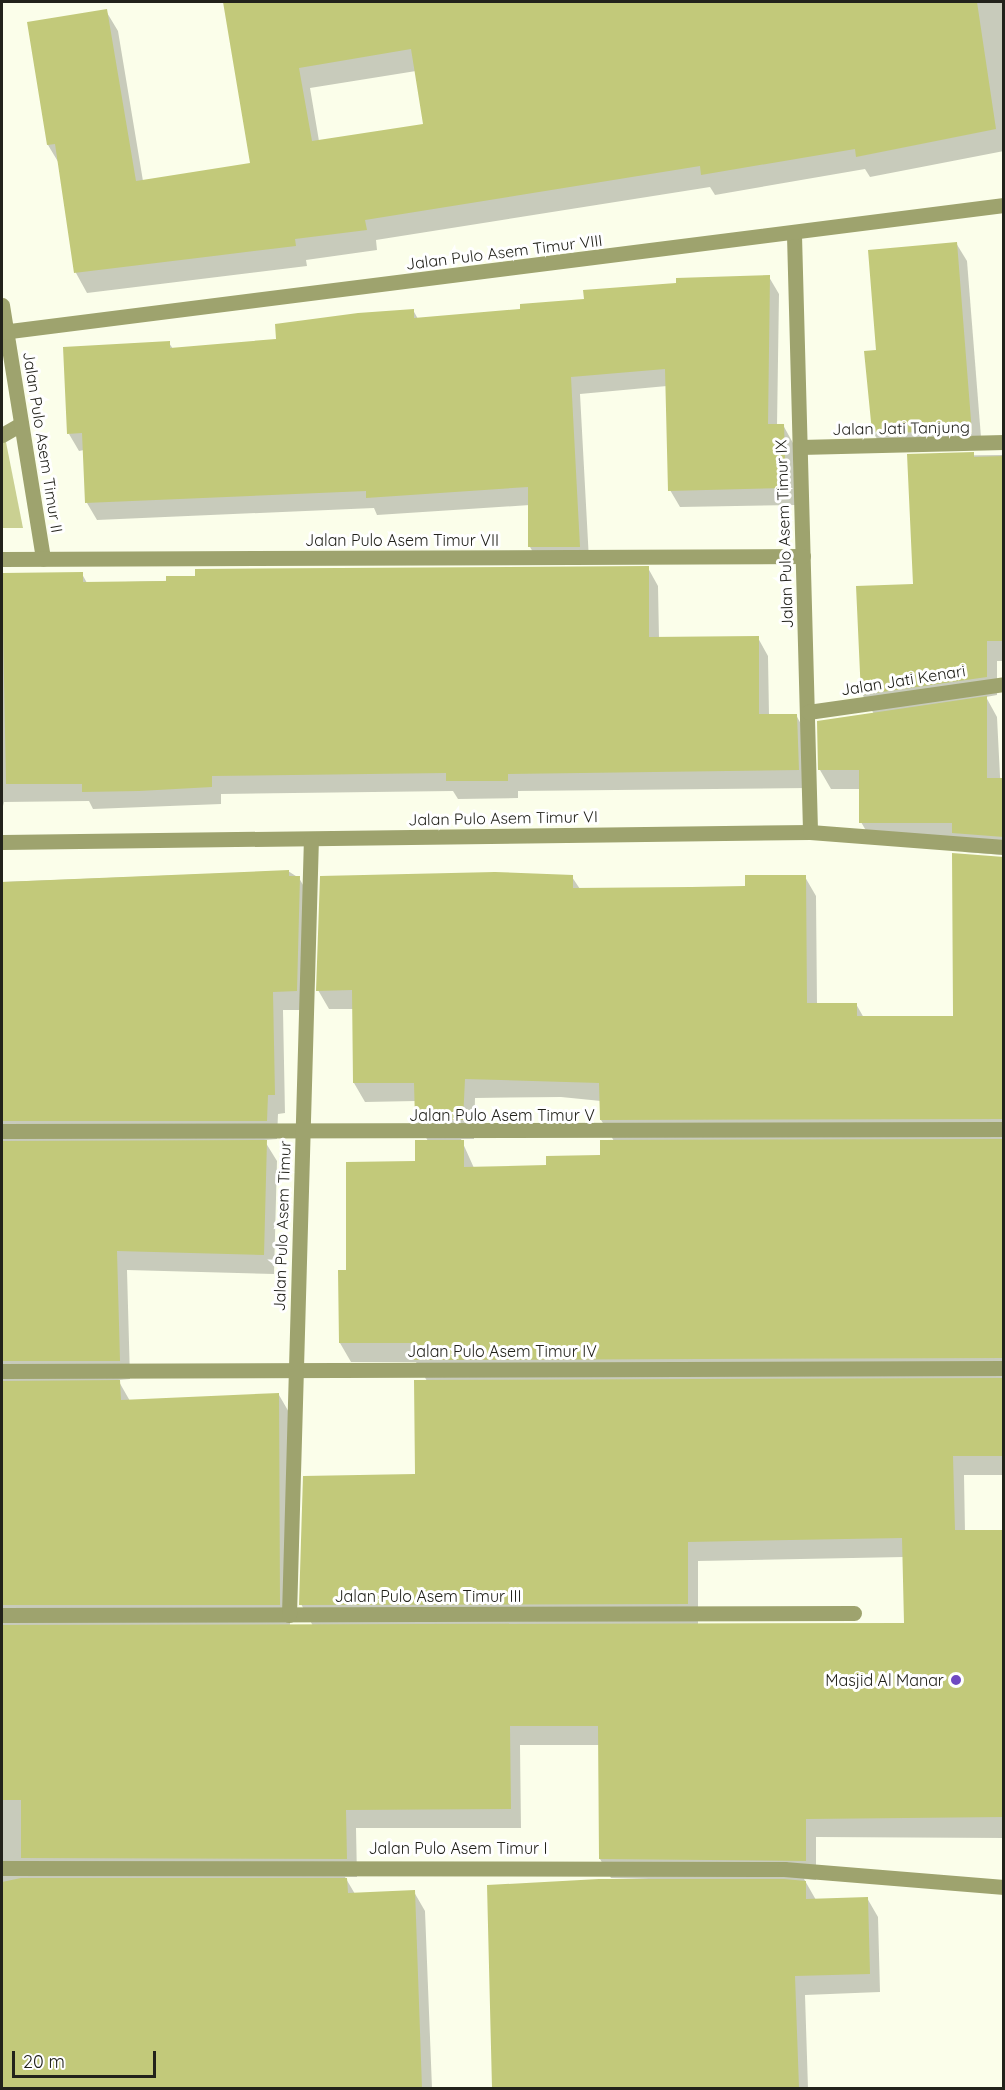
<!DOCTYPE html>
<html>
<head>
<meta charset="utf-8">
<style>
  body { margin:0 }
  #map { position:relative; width:1005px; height:2090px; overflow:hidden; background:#fbfeea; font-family:Quicksand,sans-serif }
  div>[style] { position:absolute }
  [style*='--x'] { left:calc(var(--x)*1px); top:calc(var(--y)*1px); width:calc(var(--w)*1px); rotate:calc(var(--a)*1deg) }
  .green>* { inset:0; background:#cad092 }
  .shadow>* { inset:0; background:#0003 }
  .building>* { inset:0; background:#c2c97a }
  .service>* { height:15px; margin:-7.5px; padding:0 7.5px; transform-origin:7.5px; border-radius:7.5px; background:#9ea36e }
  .minor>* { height:15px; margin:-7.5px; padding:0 7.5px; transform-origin:7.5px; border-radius:7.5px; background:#9ea36e }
  .dots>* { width:16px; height:16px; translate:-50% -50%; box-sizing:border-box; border:3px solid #fff; border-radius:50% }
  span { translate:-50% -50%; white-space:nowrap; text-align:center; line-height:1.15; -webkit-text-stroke:6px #fff; paint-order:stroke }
  .street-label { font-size:16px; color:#22221b }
  .poi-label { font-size:16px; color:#22221b }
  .right { translate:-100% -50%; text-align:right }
  .frame { position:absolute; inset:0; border:3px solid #22221b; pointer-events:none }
  .scale { position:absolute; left:12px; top:2051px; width:144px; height:27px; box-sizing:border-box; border:3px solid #22221b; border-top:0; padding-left:8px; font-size:18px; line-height:21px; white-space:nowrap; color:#22221b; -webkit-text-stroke:4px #fff; paint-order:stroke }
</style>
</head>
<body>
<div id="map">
  <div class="green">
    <div style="clip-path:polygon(2px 422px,23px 528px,2px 528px)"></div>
  </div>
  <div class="shadow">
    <div style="clip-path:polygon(evenodd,224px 2px,1004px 2px,1004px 151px,870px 177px,865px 169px,715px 195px,710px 187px,376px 240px,377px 250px,306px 260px,307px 266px,87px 293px,76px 273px,60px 165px,48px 145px,29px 23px,106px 11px,118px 31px,143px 181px,251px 165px,224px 2px,416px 71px,425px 126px,319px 141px,310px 88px,416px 71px)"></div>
    <div style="clip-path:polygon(956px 243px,967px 261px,982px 450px,883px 449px,873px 432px,878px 352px)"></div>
    <div style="clip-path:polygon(769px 277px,779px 294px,777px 426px,783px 425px,793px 443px,795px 505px,680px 507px,670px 490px,667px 386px,580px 394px,589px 560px,540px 564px,530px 547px,530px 505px,377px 515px,374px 508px,97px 520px,87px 503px,84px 450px,79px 451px,69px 434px,169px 343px,173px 349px,278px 340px,413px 310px,418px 319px,522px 311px)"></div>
    <div style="clip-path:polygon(1004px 455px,1004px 661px,997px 661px,997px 695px,986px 697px,997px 717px,1004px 855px,964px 852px,958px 842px,872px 841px,861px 822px,861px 789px,831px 789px,820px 770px,874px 714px,862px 694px,915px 586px,909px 456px)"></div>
    <div style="clip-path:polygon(648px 568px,658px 586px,659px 638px,758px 638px,768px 656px,769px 715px,796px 715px,806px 733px,808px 788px,518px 791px,518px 798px,458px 799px,453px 791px,221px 794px,221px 804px,93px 809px,89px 801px,4px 802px,2px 810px,2px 574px,82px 574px,87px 583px)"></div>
    <div style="clip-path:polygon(evenodd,1004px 858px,1004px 1354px,999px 1353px,1004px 1360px,1004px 1475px,964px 1475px,965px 1532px,1004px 1532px,1004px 1838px,816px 1837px,816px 1880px,804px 1879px,816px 1900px,867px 1898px,878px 1917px,880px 1992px,805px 1995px,808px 2088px,494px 2088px,488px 1887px,725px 1881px,611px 1878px,600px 1859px,599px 1745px,520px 1745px,521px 1828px,356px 1828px,357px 1877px,345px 1877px,355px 1894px,414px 1892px,425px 1911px,432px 2088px,2px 2088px,2px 882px,288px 871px,299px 878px,310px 897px,307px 1010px,283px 1010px,285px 1113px,278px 1114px,277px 1139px,264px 1140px,277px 1161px,274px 1274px,127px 1270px,130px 1379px,118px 1380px,130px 1401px,279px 1395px,290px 1414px,290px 1626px,313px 1626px,301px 1604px,416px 1476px,427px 1381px,416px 1362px,351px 1362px,340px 1343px,348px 1271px,428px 1141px,416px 1120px,416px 1101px,365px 1102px,354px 1083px,353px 1009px,329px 1009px,318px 990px,572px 877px,580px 889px,746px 888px,805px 877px,816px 896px,817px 1005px,856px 1004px,864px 1018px,955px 1017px,1004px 858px,561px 1097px,601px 1101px,601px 1120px,614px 1141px,601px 1157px,548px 1167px,474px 1168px,461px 1139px,474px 1139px,475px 1098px,561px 1097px,1004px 858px,904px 1557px,905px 1625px,698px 1625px,698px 1561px,904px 1557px)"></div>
  </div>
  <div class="building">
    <div style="clip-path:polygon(evenodd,223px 2px,977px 2px,996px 129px,856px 157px,855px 149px,701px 175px,700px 166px,365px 220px,367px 230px,295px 239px,296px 246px,74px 273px,55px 144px,47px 145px,27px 22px,107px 9px,136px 181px,250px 163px,223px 2px,411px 49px,423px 124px,312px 141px,299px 68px,411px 49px)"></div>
    <div style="clip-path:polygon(957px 242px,972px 433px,872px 432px,864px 351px,876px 350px,868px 250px)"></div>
    <div style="clip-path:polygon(770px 275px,768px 424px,784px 424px,786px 488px,668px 491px,665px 369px,571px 377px,580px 547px,528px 547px,528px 487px,366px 498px,366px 491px,85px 503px,82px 433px,67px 434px,63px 347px,170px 341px,170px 348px,276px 339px,275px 324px,358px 313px,414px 309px,414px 318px,520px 309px,520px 304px,584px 299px,583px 290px,676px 283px,676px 278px)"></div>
    <div style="clip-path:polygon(974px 452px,974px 457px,1004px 456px,1004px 641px,987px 641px,987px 677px,861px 695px,856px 586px,913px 584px,907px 454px)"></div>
    <div style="clip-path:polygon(649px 566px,649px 637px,759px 636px,759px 714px,797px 714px,799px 770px,508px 774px,508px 781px,446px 781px,446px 773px,212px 776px,212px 787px,139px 791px,82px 792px,82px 784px,6px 784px,2px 573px,83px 572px,83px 582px,166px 581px,166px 576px,195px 576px,195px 569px)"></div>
    <div style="clip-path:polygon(987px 696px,987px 778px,1004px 778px,1004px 837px,952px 833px,952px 823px,859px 823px,859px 770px,818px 770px,817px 721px)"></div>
    <div style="clip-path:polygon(952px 853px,1004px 857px,1004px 1119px,600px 1120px,599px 1083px,465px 1079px,463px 1120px,415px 1120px,414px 1083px,353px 1083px,352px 990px,316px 991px,320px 876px,495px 872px,573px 875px,573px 888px,691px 887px,745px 886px,745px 875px,806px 875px,807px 1003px,857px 1003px,857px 1016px,953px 1016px)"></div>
    <div style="clip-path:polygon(289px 870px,289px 876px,300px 876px,297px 991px,273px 992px,275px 1095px,268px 1095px,267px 1121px,2px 1121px,2px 882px)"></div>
    <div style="clip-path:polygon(1004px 1139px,1004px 1358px,414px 1360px,411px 1343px,339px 1343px,338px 1270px,346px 1270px,346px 1162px,415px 1161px,415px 1140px,464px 1140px,464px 1167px,546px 1165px,546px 1156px,600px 1155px,600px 1140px)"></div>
    <div style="clip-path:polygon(267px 1140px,264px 1255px,117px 1251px,120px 1361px,2px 1361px,2px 1141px)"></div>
    <div style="clip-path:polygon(1004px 1378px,1004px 1456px,953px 1456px,955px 1530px,1004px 1530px,1004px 1817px,806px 1819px,806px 1861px,599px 1859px,598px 1726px,510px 1726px,511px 1809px,346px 1810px,347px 1859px,21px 1858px,21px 1800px,2px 1800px,2px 1625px,904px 1623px,902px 1538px,688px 1542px,688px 1604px,299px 1605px,303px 1476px,415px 1474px,414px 1380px)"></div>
    <div style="clip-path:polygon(120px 1380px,121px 1400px,279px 1393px,280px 1605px,2px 1605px,2px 1381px)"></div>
    <div style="clip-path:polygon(21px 1878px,347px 1878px,348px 1893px,415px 1890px,422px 2088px,2px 2088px,2px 1882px)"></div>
    <div style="clip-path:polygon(599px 1879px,784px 1879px,806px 1881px,806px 1899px,868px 1897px,870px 1974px,795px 1976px,799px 2088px,492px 2088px,487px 1885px)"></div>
  </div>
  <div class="service">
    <div style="--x:2;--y:435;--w:22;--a:-30"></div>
  </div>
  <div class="minor">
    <div style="--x:794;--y:235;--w:597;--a:88.46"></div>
    <div style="--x:2;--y:305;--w:257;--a:80.8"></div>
    <div style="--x:2;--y:332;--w:1010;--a:-7.22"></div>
    <div style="--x:800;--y:447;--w:204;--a:-1.4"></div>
    <div style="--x:2;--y:559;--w:801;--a:-0.21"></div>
    <div style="--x:808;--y:712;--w:198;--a:-8.1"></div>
    <div style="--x:2;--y:842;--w:808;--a:-0.71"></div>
    <div style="--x:810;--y:832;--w:195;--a:4.4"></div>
    <div style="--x:2;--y:1131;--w:1002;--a:-0.11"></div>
    <div style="--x:2;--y:1371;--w:1002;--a:-0.17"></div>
    <div style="--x:2;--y:1615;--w:852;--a:-0.13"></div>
    <div style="--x:289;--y:1615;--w:776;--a:-88.38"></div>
    <div style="--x:2;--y:1868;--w:782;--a:0.07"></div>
    <div style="--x:784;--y:1869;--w:221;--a:4.7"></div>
  </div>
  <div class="dots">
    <div style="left:956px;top:1680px;background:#6f4ac2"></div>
  </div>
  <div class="street-label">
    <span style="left:504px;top:252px;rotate:-7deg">Jalan Pulo Asem Timur VIII</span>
    <span style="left:901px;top:428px;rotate:-1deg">Jalan Jati Tanjung</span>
    <span style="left:43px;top:442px;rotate:81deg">Jalan Pulo Asem Timur II</span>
    <span style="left:784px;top:534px;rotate:-92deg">Jalan Pulo Asem Timur IX</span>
    <span style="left:402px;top:540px">Jalan Pulo Asem Timur VII</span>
    <span style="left:903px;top:680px;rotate:-9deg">Jalan Jati Kenari</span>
    <span style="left:503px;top:818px;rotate:-1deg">Jalan Pulo Asem Timur VI</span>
    <span style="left:502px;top:1115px">Jalan Pulo Asem Timur V</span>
    <span style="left:282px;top:1226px;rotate:-88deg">Jalan Pulo Asem Timur</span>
    <span style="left:502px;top:1351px">Jalan Pulo Asem Timur IV</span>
    <span style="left:428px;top:1596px">Jalan Pulo Asem Timur III</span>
    <span style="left:458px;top:1848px">Jalan Pulo Asem Timur I</span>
  </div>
  <div class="poi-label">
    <span class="right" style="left:944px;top:1680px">Masjid Al Manar</span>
  </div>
  <div class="frame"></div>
  <div class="scale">20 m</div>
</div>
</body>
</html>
